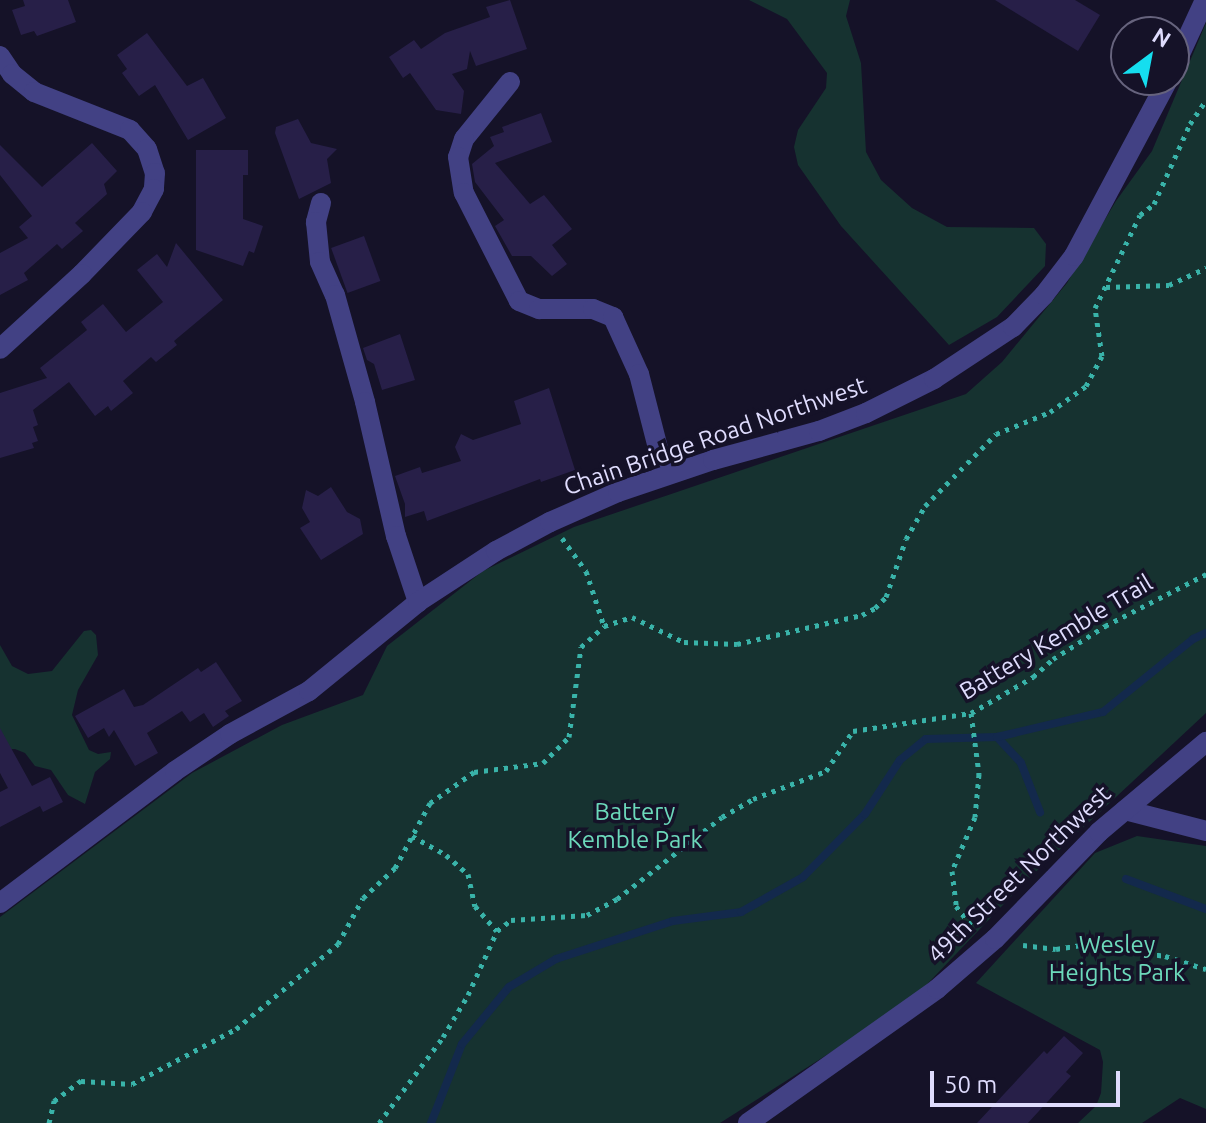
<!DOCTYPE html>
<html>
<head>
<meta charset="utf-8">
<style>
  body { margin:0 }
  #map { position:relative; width:1206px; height:1123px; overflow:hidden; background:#151228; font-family:Ubuntu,sans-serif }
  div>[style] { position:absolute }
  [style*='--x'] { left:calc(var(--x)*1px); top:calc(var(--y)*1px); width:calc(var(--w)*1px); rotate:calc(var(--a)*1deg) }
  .green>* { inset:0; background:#163230 }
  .stream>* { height:8px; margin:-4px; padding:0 4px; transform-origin:4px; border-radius:4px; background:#13294c }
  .building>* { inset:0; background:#271f48; transform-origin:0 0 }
  .path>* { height:5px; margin-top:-2.5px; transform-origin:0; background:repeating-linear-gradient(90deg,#39b3a9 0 4px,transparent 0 10px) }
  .minor>* { height:20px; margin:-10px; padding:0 10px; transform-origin:10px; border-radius:10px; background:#424184 }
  span { translate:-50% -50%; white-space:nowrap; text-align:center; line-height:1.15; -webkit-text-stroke:7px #151228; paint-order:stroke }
  .street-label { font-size:24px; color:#dfdcfd }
  .park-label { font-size:24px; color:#6cd9bb }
  .north { position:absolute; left:1110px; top:16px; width:80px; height:80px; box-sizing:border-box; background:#151228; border:2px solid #66637d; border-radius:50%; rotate:32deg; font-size:22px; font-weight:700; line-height:32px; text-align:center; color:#dfdcfd }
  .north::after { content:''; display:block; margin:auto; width:28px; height:36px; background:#15deef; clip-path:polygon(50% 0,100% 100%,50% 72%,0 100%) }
  .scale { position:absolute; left:930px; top:1071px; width:190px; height:36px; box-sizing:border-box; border:4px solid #dfdcfd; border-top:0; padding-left:10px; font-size:24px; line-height:28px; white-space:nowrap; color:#dfdcfd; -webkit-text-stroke:6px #151228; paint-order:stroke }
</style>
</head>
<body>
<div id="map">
  <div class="green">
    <div style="clip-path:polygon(749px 0,850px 0,846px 16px,861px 63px,866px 152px,881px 180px,912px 208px,947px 227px,1034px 228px,1046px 244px,1045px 266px,997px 317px,949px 345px,841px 226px,798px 165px,794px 147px,798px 130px,826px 88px,827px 73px,787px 19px)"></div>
    <div style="clip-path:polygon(1206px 23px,1206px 713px,1026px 881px,911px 1001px,720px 1123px,0 1123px,0 917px,192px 773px,282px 725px,363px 695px,387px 646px,483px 571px,574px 527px,966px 394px,1002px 362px,1067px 283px,1116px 201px,1152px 151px)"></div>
    <div style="clip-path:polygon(91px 630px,96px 635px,98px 655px,78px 690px,72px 715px,89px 750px,98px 754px,111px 752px,110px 759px,95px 772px,85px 804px,68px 795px,51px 770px,35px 766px,25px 753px,15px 749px,0 749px,0 645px,12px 666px,28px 674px,52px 671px,84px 631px)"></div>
    <div style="clip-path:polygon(1137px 836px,1206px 846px,1206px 1109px,1180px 1098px,1142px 1123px,1078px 1123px,1096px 1106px,1101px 1093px,1103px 1062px,1100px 1050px,976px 983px,1095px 853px)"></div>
  </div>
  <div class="stream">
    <div style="--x:997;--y:737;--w:35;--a:47"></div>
    <div style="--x:1021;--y:763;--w:53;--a:68.8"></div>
    <div style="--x:1126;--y:879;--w:85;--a:20.6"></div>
    <div style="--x:431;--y:1123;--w:85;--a:-68.6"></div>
    <div style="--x:462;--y:1044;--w:74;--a:-50.5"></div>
    <div style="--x:509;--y:987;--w:55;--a:-30.8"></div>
    <div style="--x:556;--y:959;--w:123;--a:-18"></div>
    <div style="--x:673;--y:921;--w:69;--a:-7.5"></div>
    <div style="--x:741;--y:912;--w:71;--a:-29.4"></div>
    <div style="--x:803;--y:877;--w:88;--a:-45.5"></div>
    <div style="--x:865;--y:814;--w:64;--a:-57.1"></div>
    <div style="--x:900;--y:760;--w:33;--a:-39"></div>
    <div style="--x:926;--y:739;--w:71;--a:-1.6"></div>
    <div style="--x:997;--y:737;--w:109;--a:-13.3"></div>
    <div style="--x:1103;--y:712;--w:116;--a:-39"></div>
    <div style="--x:1193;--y:639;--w:14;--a:-25"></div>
  </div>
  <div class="building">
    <div style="clip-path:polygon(23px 0,68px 0,76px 22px,37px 36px,34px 31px,21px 35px,12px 10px,25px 6px)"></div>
    <div style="clip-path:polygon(510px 0,527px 49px,476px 66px,470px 51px,467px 69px,452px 74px,464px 91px,461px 114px,436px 110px,410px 73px,403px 78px,389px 57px,414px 40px,421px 49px,445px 33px,490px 17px,486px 7px)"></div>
    <div style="clip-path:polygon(995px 0,1075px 0,1100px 15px,1078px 51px)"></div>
    <div style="clip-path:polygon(147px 33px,187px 86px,203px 78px,226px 118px,188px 140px,155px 85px,139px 96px,122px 73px,127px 69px,117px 55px)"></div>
    <div style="clip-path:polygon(541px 113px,552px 142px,495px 163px,530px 204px,544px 195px,572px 229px,552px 245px,567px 264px,552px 276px,531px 256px,512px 256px,495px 226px,504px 220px,475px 182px,472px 164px,494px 146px,490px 137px,504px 132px,502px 127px)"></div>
    <div style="clip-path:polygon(298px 119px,311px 143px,337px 149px,327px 159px,331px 183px,299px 199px,275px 133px,276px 127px)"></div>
    <div style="clip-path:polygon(92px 143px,117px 171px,104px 184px,107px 194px,75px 223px,83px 231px,62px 249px,57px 244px,24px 273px,28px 280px,0 295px,0 253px,28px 238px,19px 227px,32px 216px,0 175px,0 145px,42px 187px)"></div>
    <div style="clip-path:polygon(196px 150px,248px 150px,248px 175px,243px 175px,243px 219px,263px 226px,254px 253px,249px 251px,243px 266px,196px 250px)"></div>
    <div style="left:364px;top:236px;width:48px;height:35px;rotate:70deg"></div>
    <div style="clip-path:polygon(176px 243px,223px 300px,174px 341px,177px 345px,156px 362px,151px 357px,123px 381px,133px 393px,111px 411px,108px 406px,95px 416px,69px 382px,33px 410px,38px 425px,33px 427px,38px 441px,32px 443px,34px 448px,0 458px,0 393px,47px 378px,40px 368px,87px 330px,81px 322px,103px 304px,126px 332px,163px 302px,137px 270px,157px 254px,167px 267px)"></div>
    <div style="clip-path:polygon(400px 334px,415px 380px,382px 390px,374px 364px,367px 360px,363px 348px)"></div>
    <div style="clip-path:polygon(549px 388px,575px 470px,541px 482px,540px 479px,427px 521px,424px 511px,405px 517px,405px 504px,395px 476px,420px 467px,422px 473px,461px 461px,455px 447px,461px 434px,473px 440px,521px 424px,514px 401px)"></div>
    <div style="clip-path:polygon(331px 487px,347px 512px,360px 519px,363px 534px,321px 560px,300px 528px,310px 522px,302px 508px,306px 490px,318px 496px)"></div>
    <div style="clip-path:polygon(216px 662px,242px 701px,225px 711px,229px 716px,213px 727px,204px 713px,190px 722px,182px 711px,147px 733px,158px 753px,135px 766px,114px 730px,109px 737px,104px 728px,88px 738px,75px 716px,124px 689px,134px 707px,143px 705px,198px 668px,201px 672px)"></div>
    <div style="clip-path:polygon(0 728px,32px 786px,50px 777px,63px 802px,43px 812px,40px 806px,0 827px,0 792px,8px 788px,0 773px)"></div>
    <div style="clip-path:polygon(1064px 1036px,1083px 1053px,1066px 1072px,1071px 1076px,1028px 1123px,977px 1123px,1044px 1051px,1047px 1054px)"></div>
  </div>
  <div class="path">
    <div style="--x:1106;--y:287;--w:63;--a:-1.8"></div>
    <div style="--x:1169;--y:285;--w:41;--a:-24.7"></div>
    <div style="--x:562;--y:538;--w:41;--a:54"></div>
    <div style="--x:586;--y:571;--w:58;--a:71.9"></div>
    <div style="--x:971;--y:713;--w:62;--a:82.5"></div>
    <div style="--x:979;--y:774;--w:43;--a:95.3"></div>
    <div style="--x:975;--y:817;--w:59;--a:113.1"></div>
    <div style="--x:952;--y:871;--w:35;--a:83"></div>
    <div style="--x:956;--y:906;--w:29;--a:52"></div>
    <div style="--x:412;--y:836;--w:39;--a:29"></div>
    <div style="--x:446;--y:855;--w:29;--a:41"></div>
    <div style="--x:468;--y:874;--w:33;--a:78"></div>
    <div style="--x:475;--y:906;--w:33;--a:49"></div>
    <div style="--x:1023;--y:945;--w:33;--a:7"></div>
    <div style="--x:1056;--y:949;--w:32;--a:-9"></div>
    <div style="--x:1088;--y:944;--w:78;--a:8.9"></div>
    <div style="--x:1165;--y:956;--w:43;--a:17.6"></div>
    <div style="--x:49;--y:1123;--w:23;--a:-77"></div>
    <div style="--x:54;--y:1101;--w:34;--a:-37"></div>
    <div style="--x:81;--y:1081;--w:51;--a:3.4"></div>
    <div style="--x:132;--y:1084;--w:118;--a:-27.9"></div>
    <div style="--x:236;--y:1029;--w:133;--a:-39.8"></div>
    <div style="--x:338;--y:944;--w:52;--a:-61.5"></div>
    <div style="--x:363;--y:898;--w:44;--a:-43.2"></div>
    <div style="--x:395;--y:868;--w:74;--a:-61.7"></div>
    <div style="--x:430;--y:803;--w:54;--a:-35.2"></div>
    <div style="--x:474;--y:772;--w:70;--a:-7.4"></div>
    <div style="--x:543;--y:763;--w:37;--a:-45"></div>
    <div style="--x:569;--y:737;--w:91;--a:-82.4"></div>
    <div style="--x:581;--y:647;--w:31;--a:-42"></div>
    <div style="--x:604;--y:626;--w:29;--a:-18"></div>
    <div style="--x:632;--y:617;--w:58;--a:25.7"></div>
    <div style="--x:684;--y:642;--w:53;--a:2.2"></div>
    <div style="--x:737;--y:644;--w:128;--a:-13.1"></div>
    <div style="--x:862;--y:615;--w:15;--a:-28"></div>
    <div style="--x:875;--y:608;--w:16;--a:-45"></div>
    <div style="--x:886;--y:597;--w:61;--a:-71"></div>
    <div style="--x:906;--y:539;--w:38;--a:-60"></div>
    <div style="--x:925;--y:506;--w:101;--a:-45.4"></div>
    <div style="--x:996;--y:434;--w:58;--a:-22.2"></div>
    <div style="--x:1050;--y:412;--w:44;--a:-35.8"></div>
    <div style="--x:1086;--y:386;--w:34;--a:-62"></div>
    <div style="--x:1102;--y:356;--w:49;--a:-98.3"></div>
    <div style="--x:1095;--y:308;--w:103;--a:-64.2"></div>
    <div style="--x:1140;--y:215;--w:18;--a:-38"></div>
    <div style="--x:1154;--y:204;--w:88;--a:-65.8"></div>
    <div style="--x:1190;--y:124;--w:29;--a:-56"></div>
    <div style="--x:379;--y:1123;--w:107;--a:-53.3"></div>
    <div style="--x:443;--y:1037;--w:49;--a:-59.2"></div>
    <div style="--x:468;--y:995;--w:70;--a:-65.6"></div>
    <div style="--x:497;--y:931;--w:18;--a:-38"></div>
    <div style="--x:511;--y:920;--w:76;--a:-3.8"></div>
    <div style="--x:587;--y:915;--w:34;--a:-28"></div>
    <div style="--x:617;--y:899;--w:133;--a:-38"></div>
    <div style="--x:722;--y:817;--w:36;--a:-30"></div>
    <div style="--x:753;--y:799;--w:78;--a:-21"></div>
    <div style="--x:826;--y:771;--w:48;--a:-56"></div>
    <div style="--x:853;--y:731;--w:119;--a:-8.7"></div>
    <div style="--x:971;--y:713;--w:72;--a:-30.1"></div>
    <div style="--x:1033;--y:677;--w:27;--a:-42"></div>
    <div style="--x:1053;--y:659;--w:62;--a:-32.4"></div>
    <div style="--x:1105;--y:626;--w:114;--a:-27.2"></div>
  </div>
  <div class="minor">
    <div style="--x:0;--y:56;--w:22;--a:56"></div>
    <div style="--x:12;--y:74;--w:28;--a:39"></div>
    <div style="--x:34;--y:92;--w:103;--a:21.6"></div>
    <div style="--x:130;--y:130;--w:25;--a:48"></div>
    <div style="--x:147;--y:149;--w:25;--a:72"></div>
    <div style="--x:155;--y:173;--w:16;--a:94"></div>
    <div style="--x:154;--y:189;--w:26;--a:118"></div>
    <div style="--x:142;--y:212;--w:86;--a:134.1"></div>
    <div style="--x:82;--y:274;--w:111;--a:137.6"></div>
    <div style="--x:1174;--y:67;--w:74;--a:-65.2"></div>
    <div style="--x:510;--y:82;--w:73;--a:128.9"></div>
    <div style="--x:464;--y:139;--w:19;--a:108"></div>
    <div style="--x:458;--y:157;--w:36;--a:81"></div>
    <div style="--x:464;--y:193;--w:121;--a:63"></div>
    <div style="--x:519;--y:301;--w:22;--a:22"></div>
    <div style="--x:539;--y:309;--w:54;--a:0"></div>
    <div style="--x:593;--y:309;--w:22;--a:22"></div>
    <div style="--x:613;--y:317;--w:63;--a:65.5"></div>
    <div style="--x:639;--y:374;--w:104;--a:75.6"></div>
    <div style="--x:321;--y:203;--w:20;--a:105"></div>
    <div style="--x:316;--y:222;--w:40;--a:84.3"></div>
    <div style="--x:320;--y:262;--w:36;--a:66"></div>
    <div style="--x:335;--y:295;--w:111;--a:74.3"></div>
    <div style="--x:365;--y:402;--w:138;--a:77"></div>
    <div style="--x:396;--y:536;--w:70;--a:71.6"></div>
    <div style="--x:1125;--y:810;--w:84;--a:14.5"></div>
    <div style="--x:0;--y:903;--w:219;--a:-37"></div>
    <div style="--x:175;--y:771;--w:66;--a:-33.9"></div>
    <div style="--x:230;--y:734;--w:90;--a:-28.6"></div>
    <div style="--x:309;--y:691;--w:141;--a:-39.2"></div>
    <div style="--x:418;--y:602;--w:93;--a:-33.2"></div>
    <div style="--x:496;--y:551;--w:61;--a:-28.2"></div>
    <div style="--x:550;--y:522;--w:74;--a:-23.8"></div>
    <div style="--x:618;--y:492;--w:100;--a:-18.6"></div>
    <div style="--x:713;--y:460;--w:110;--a:-15.3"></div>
    <div style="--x:819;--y:431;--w:50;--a:-21"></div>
    <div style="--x:866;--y:413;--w:76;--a:-26.6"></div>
    <div style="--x:934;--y:379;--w:95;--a:-33.4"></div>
    <div style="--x:1013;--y:327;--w:45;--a:-45.9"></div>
    <div style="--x:1044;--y:295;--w:49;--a:-52.4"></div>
    <div style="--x:1074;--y:256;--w:200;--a:-61.9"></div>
    <div style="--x:748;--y:1123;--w:232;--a:-35.3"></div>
    <div style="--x:937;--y:989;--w:77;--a:-40.8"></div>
    <div style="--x:995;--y:939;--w:149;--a:-45.8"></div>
    <div style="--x:1099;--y:832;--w:140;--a:-40.1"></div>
  </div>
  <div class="street-label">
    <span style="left:715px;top:436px;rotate:-19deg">Chain Bridge Road Northwest</span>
    <span style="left:1056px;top:637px;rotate:-31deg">Battery Kemble Trail</span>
    <span style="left:1019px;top:874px;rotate:-44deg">49th Street Northwest</span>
  </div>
  <div class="park-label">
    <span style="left:635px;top:826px">Battery<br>Kemble Park</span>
    <span style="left:1117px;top:959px">Wesley<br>Heights Park</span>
  </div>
  <div class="north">N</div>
  <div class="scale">50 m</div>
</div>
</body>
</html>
